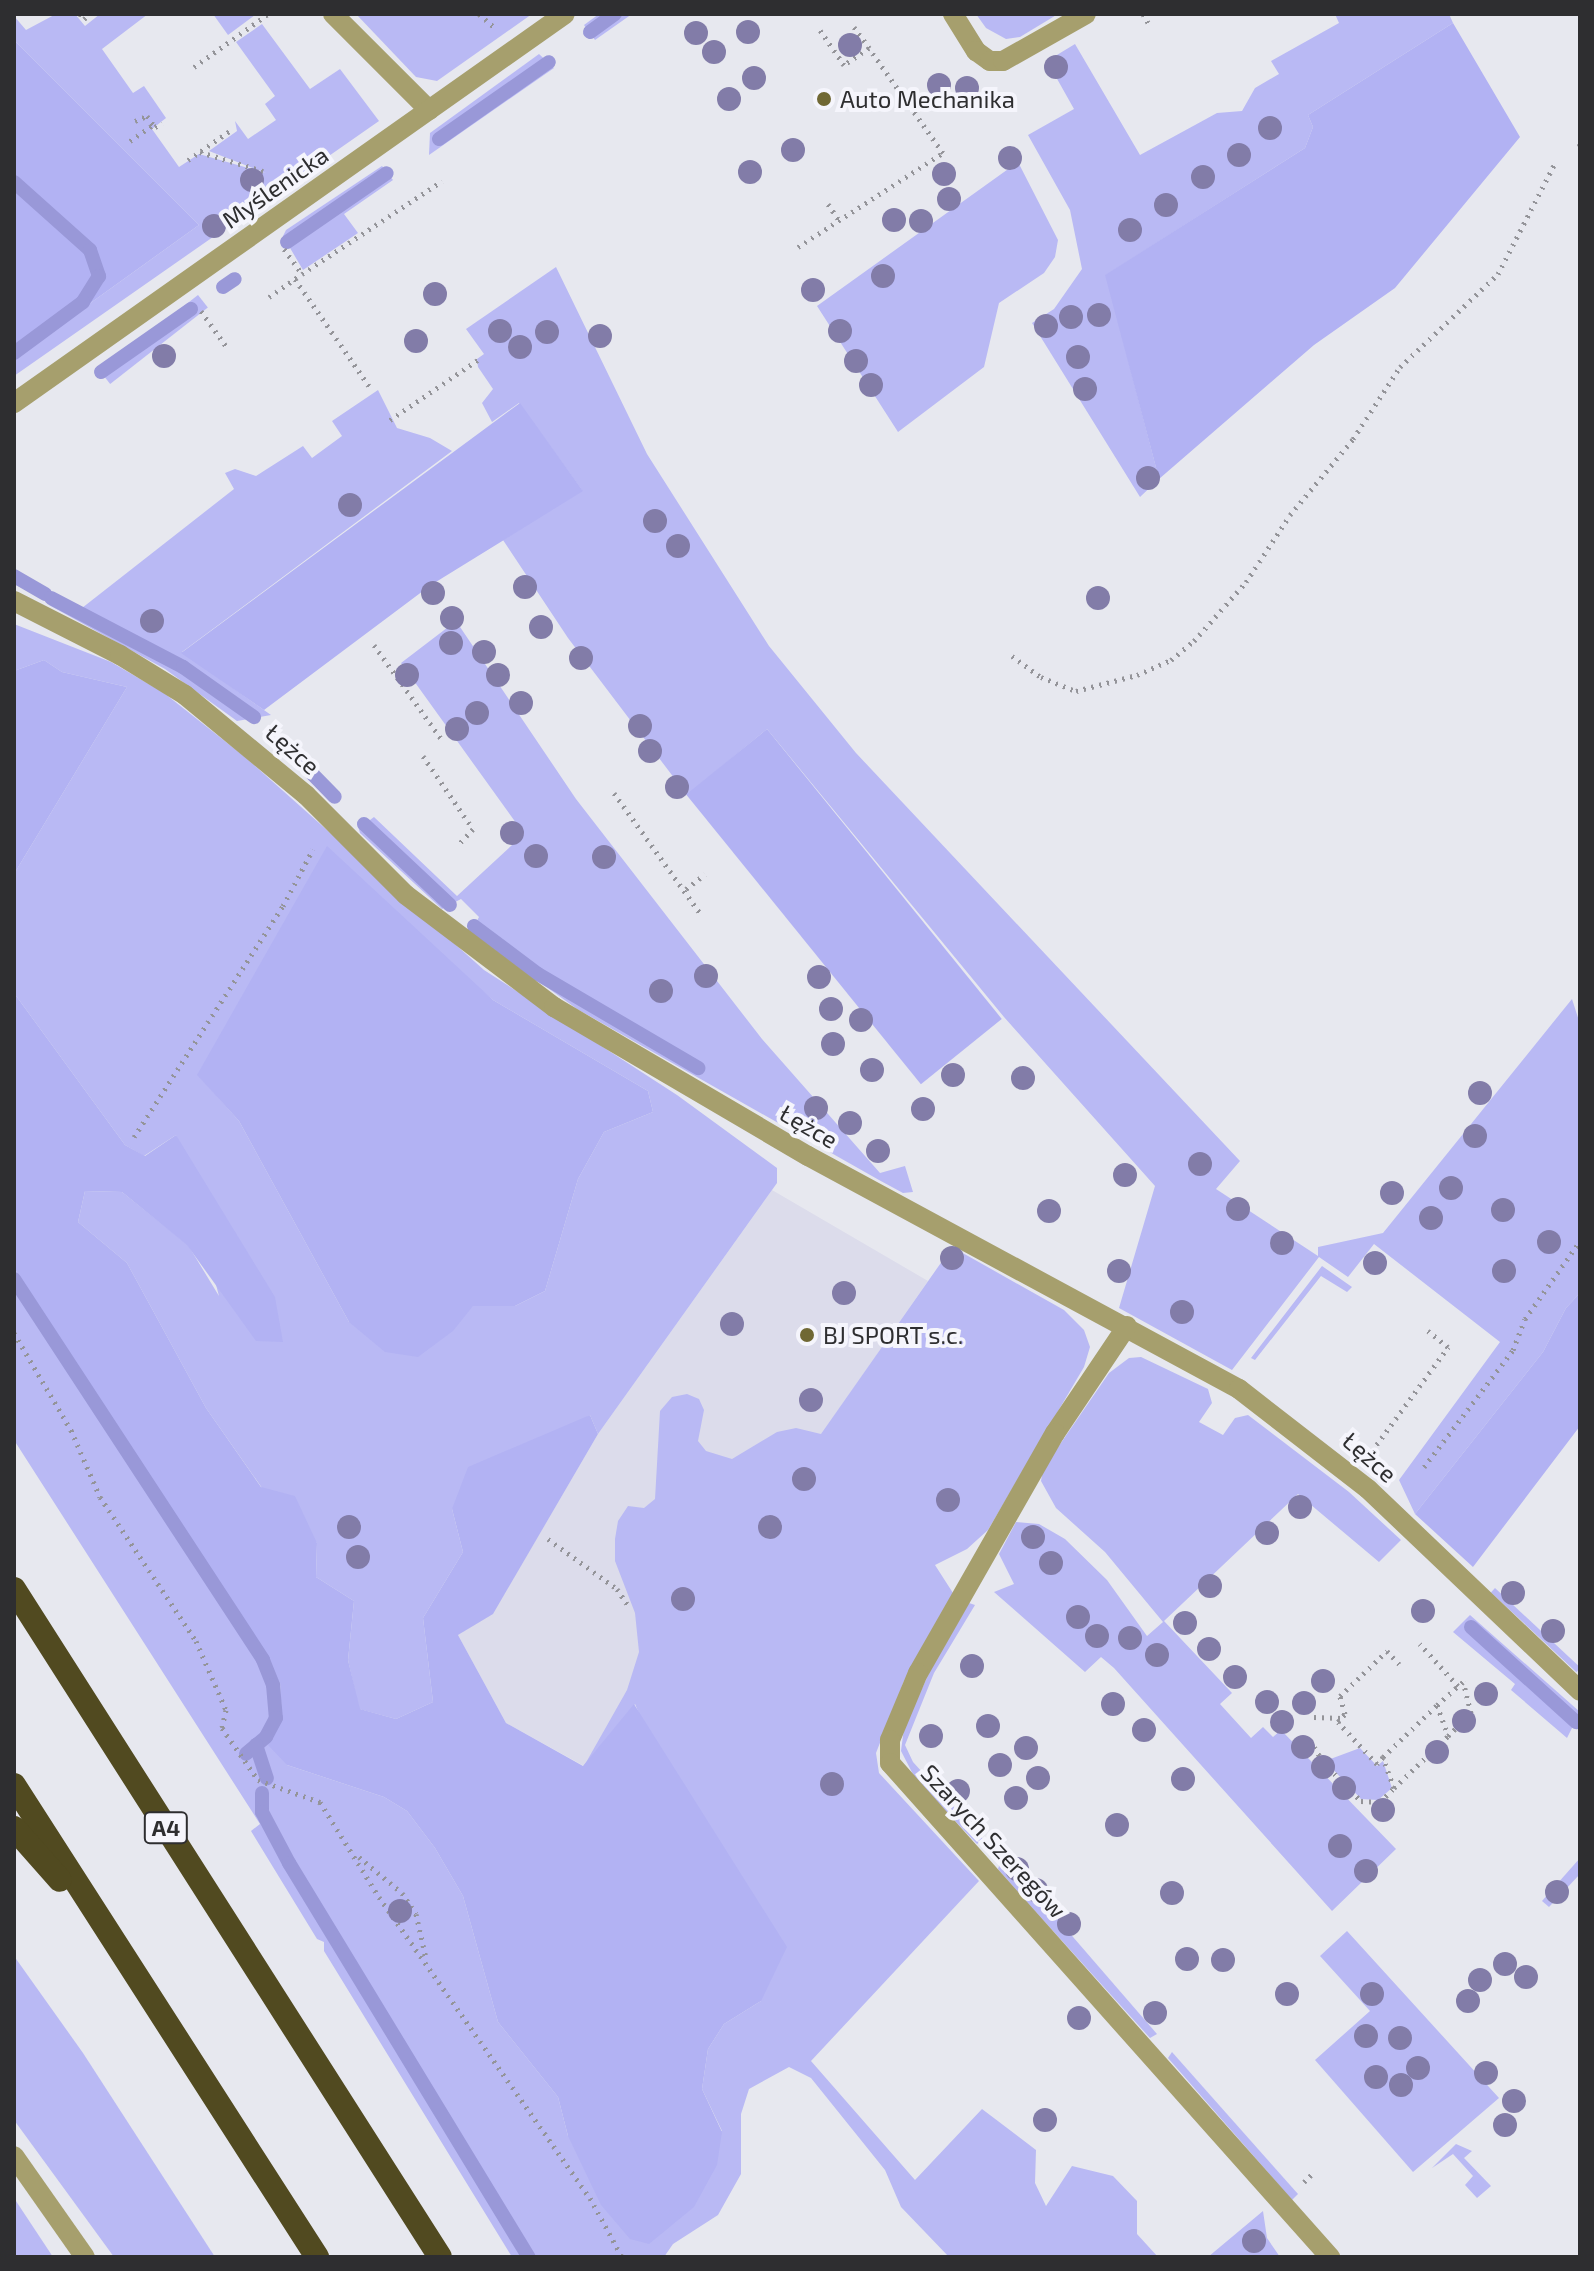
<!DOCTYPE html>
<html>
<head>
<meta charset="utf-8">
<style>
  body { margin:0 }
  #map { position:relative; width:1594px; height:2271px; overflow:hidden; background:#e7e8ef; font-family:"Exo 2",sans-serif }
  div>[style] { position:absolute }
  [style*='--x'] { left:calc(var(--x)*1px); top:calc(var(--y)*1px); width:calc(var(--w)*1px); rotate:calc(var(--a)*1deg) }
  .built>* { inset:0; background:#dcdceb }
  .green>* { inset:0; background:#b9b9f4; transform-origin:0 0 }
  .forest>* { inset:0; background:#b2b2f3; transform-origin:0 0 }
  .stream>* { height:14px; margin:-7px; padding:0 7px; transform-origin:7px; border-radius:7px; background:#9998d8 }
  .path>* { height:5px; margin-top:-2.5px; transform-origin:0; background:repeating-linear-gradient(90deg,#949499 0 2px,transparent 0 8px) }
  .lane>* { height:20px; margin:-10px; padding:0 10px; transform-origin:10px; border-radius:10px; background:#a69f6d }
  .street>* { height:20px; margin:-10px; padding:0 10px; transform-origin:10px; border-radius:10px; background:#a69f6d }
  .highway>* { height:24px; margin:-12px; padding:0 12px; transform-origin:12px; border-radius:12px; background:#514a20 }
  .trees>* { width:24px; height:24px; margin:-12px; border-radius:50%; background:#827ca8 }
  .dots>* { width:22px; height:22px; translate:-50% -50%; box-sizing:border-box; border:4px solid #f5f5fc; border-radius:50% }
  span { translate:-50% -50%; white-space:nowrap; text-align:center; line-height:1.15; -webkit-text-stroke:8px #f5f5fc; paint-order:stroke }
  .shield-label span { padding:2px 6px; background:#f5f5fc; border:2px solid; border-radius:6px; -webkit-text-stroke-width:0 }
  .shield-label { font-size:22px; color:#2e2e30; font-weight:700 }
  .poi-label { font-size:24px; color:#2e2e30 }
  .left { translate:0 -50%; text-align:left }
  .street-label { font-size:24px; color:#2e2e30 }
  .frame { position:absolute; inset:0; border:16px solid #2e2e30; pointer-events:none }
</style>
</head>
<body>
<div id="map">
  <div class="built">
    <div style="clip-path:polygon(772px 1190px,928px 1281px,634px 1704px,584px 1766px,506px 1723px,458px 1635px,493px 1613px,598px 1434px)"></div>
  </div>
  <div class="green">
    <div style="clip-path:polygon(56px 14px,75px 14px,85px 26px,100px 14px,148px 14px,102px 49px,133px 93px,144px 86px,166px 118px,152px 129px,179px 167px,199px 154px,266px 173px,209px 151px,237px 131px,235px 121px,248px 139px,276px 120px,265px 104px,275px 96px,236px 42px,262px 24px,310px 89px,340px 69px,379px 121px,14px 376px,14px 358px,199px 225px,14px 40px,14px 16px,26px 30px)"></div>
    <div style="clip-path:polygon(213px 14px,254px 14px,255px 15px,228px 35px)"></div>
    <div style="clip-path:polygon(356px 14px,532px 14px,437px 81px,416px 77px)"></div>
    <div style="clip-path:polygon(599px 14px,632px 14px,595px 40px,584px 25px)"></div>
    <div style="clip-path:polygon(976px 14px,1058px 14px,1020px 37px,1006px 39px,986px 28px)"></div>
    <div style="clip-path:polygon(1335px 14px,1449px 14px,1453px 23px,1308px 115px,1313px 127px,1305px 148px,1106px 275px,1159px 479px,1140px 497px,1032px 323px,1054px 309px,1082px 269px,1070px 210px,1028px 135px,1074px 109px,1047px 61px,1075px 44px,1140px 155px,1217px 113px,1242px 111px,1255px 88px,1279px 74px,1271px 61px,1339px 23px)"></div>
    <div style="clip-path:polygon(539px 54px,554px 68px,429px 155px,430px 133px)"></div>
    <div style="clip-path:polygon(1018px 162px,1058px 240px,1055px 257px,1044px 273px,999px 303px,984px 367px,898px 432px,817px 306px)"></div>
    <div style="clip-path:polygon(382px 166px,393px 180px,344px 214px,358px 233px,303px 270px,283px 236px,286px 230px)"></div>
    <div style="clip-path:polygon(556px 267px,647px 454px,769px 646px,856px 753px,1240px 1161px,1216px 1189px,1318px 1256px,1318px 1247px,1383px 1233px,1572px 999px,1580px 1024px,1580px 1293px,1566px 1308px,1543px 1352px,1415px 1514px,1399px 1480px,1500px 1342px,1374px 1244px,1348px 1277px,1319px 1257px,1232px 1370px,1119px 1308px,1155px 1186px,1004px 1017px,767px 729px,687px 795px,568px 638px,503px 540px,582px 490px,519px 403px,492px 422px,482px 403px,493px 389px,478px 367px,477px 359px,484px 354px,466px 329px)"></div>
    <div style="left:198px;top:295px;width:16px;height:124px;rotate:52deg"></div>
    <div style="clip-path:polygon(378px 390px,397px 428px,430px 438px,452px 451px,182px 652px,271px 715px,237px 721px,165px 669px,49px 605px,54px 593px,82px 608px,234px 489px,225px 473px,235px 469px,256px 476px,303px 446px,312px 458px,342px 436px,332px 421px)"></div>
    <div style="clip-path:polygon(14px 569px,47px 589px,43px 597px,14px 584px)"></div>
    <div style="clip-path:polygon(456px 621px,576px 799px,762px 1039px,880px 1173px,905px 1166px,913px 1192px,903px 1193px,879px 1180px,577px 1009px,471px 932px,479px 917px,461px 899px,442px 909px,360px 833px,357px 823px,362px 826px,374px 817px,457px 896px,524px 834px,401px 663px)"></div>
    <div style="clip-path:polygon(evenodd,14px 624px,111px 662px,164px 693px,245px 757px,484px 970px,677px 1095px,777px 1168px,777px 1183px,598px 1434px,590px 1415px,452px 1509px,463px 1552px,423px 1618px,433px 1702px,396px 1719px,359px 1709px,348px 1660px,354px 1601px,316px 1577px,317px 1543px,262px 1488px,206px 1408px,127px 1263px,78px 1222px,85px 1191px,122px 1192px,188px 1245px,219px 1296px,176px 1135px,144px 1156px,125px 1145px,14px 993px,14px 874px,127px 687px,62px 672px,44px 660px,14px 671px,14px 624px,432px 949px,493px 1000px,648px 1091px,653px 1112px,604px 1132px,578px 1179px,545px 1291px,515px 1306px,473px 1306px,349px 1322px,239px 1121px,198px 1075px,432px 949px)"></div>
    <div style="clip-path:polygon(952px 1247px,1064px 1310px,1084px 1330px,1090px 1347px,1084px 1367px,988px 1530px,967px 1549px,935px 1565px,953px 1593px,904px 1681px,876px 1753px,879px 1773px,979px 1881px,811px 2061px,915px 2180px,982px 2109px,1036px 2150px,1035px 2183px,1046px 2206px,1072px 2166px,1113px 2176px,1137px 2201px,1137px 2234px,1158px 2257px,949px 2257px,901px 2207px,885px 2170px,811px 2078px,789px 2067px,749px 2089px,741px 2114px,741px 2174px,718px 2215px,673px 2244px,664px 2257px,512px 2257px,324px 1951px,324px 1942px,317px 1939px,251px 1831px,260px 1824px,14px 1440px,14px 1268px,280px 1683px,287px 1765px,384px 1797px,407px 1811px,435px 1848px,463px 1896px,498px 2022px,558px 2097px,568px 2136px,722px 2131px,702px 2089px,708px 2049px,724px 2024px,761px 2001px,635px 1704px,584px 1766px,627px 1690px,639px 1652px,635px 1613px,615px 1561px,615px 1539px,618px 1521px,628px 1506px,644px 1508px,655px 1499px,660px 1411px,672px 1397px,687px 1394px,699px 1399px,704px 1410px,698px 1441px,706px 1451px,732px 1459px,777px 1432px,796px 1428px,821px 1434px)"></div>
    <div style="clip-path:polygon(1322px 1266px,1352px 1287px,1347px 1292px,1321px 1276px,1255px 1360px,1251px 1358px)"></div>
    <div style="clip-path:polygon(1141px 1357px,1208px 1389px,1212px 1403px,1199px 1422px,1223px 1435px,1235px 1418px,1248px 1415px,1349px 1492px,1401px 1540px,1379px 1562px,1298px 1494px,1164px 1621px,1232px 1693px,1220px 1704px,1251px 1738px,1263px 1727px,1273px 1737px,1281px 1730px,1396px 1849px,1332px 1911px,1114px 1668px,1101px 1657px,1085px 1672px,994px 1592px,1014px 1584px,999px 1554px,1016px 1522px,1039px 1524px,1065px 1539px,1107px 1580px,1147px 1636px,1163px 1622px,1105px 1552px,1056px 1508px,1041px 1481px,1043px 1469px,1109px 1373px,1129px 1358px)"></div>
    <div style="left:1495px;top:1588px;width:117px;height:6px;rotate:43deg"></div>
    <div style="clip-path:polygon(969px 1603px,975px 1605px,934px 1673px,905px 1745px,913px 1762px,983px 1839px,977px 1844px,916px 1780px,901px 1751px,904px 1728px,930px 1671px)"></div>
    <div style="clip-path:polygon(1470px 1615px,1580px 1712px,1567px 1738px,1511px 1690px,1515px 1684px,1453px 1632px)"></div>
    <div style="clip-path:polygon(1360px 1748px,1377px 1766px,1383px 1761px,1392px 1788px,1378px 1800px,1361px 1799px,1325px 1761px)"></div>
    <div style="clip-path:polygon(1580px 1858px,1580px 1874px,1549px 1907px,1542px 1901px)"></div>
    <div style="clip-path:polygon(1001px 1860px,1054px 1915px,1157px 2034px,1150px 2038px,1025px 1900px,998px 1869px)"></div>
    <div style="clip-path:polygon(1347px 1931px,1499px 2098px,1413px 2172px,1315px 2060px,1370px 2011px,1320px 1956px)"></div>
    <div style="clip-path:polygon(14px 1956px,83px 2053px,215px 2257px,114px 2257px,14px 2120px)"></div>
    <div style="clip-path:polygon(1172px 2052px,1298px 2194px,1292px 2200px,1168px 2058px)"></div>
    <div style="clip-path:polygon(1456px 2144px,1472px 2151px,1464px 2158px,1491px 2186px,1477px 2198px,1465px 2185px,1473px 2176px,1453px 2154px,1432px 2168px)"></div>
    <div style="clip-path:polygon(14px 2198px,53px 2257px,14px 2257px)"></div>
    <div style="clip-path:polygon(1263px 2211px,1267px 2238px,1280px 2257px,1208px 2257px)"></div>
  </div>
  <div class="forest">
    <div style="clip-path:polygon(1453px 23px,1520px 137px,1395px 288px,1314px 345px,1159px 479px,1105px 275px,1305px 148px,1313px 127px,1308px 115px)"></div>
    <div style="clip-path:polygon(14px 40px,199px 225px,14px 358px)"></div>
    <div style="clip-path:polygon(520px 403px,583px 491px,431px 585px,264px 710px,181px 653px)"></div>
    <div style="clip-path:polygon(44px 660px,62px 672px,127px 687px,14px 874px,14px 671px)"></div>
    <div style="left:767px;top:729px;width:373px;height:104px;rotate:51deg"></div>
    <div style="clip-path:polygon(327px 846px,493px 1000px,648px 1091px,653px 1112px,604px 1132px,578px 1179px,545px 1291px,515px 1306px,473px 1306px,453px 1331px,418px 1357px,385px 1352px,349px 1322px,239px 1121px,197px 1075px)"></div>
    <div style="clip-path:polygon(14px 993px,125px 1145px,145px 1156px,176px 1135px,275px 1297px,283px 1342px,256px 1341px,187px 1245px,122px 1192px,85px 1191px,78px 1222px,127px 1263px,206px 1408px,261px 1487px,295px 1496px,317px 1543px,316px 1577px,354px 1601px,348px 1660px,360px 1709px,396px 1719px,433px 1702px,423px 1618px,463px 1552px,452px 1509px,468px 1467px,590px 1415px,598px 1434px,493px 1614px,458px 1635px,506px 1723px,583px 1766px,634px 1704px,787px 1947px,761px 2001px,724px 2024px,708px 2049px,702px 2089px,722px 2132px,717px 2165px,694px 2207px,649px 2244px,630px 2239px,601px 2205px,568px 2136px,558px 2097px,498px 2022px,463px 1896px,435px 1848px,407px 1811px,384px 1797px,287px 1765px,268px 1745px,282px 1717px,280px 1683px,14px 1268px)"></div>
    <div style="clip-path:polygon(1580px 1293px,1580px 1426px,1473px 1567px,1415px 1514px,1543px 1352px,1566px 1308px)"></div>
  </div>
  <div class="stream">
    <div style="--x:590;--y:32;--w:31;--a:-36"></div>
    <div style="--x:439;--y:139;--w:134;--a:-35"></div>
    <div style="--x:14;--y:182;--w:102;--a:41.8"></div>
    <div style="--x:90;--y:250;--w:28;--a:71"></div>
    <div style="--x:99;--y:276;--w:31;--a:122"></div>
    <div style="--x:83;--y:302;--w:86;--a:143.5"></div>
    <div style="--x:287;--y:242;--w:121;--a:-34.6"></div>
    <div style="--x:223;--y:287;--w:14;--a:-34"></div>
    <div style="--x:101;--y:372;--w:110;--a:-35"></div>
    <div style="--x:14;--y:576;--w:36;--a:30"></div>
    <div style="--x:51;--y:598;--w:149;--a:27.6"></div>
    <div style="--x:183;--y:667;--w:87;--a:35.2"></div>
    <div style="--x:285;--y:746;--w:71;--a:45.6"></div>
    <div style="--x:364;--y:824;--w:118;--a:43.3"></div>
    <div style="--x:474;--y:926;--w:80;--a:36.9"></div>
    <div style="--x:538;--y:974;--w:186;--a:30.4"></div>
    <div style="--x:14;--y:1279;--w:455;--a:56.8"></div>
    <div style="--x:263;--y:1660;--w:27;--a:68"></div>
    <div style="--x:273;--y:1685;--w:33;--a:85"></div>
    <div style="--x:276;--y:1718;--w:21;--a:118"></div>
    <div style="--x:266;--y:1737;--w:26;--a:140"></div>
    <div style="--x:1471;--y:1627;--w:142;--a:42.1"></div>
    <div style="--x:256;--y:1745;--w:35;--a:72"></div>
    <div style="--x:262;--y:1793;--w:19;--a:90"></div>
    <div style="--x:262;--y:1812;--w:58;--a:62.1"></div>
    <div style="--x:289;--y:1863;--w:461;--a:58.7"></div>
  </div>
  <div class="path">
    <div style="--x:80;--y:14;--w:6;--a:51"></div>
    <div style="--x:84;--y:19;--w:8;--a:-40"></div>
    <div style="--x:479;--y:14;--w:20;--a:41"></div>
    <div style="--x:1143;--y:14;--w:14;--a:60"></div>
    <div style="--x:854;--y:27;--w:26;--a:54"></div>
    <div style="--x:194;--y:67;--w:91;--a:-35.6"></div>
    <div style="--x:135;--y:121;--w:13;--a:-23"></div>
    <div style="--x:147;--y:116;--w:14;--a:54"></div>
    <div style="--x:155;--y:127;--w:8;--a:-30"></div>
    <div style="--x:130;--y:141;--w:28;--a:-35"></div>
    <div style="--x:1579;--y:143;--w:2;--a:63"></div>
    <div style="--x:201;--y:151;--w:38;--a:-35"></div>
    <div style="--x:188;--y:160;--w:14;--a:-34"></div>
    <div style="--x:200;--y:152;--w:66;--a:16.8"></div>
    <div style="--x:828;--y:204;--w:18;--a:56"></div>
    <div style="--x:798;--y:247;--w:173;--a:-33"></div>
    <div style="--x:943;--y:153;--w:128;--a:-125.2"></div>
    <div style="--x:869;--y:48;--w:30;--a:146"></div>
    <div style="--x:844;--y:65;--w:46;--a:-124.4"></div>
    <div style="--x:284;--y:249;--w:31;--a:54"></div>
    <div style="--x:302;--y:274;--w:168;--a:-33.6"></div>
    <div style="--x:295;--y:279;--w:135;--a:55.3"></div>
    <div style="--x:269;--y:297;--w:40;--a:-34.9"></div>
    <div style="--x:201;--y:311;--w:43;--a:54.5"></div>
    <div style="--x:390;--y:420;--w:108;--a:-34.4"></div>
    <div style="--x:374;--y:645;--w:117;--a:54.4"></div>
    <div style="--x:1012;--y:656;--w:36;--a:36"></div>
    <div style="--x:1041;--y:677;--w:38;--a:22"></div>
    <div style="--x:1076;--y:691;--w:63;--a:-14.7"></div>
    <div style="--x:1137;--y:675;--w:37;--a:-24"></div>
    <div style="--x:1171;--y:660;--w:30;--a:-40"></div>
    <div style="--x:1194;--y:641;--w:79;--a:-48.6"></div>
    <div style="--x:1246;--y:582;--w:80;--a:-56.7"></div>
    <div style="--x:1290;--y:515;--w:99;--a:-50.3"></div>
    <div style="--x:1353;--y:439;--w:86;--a:-56.9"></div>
    <div style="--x:1400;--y:367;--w:135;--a:-43.5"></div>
    <div style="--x:1498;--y:274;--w:125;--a:-62.8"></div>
    <div style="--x:423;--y:756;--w:88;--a:55.6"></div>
    <div style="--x:473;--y:829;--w:22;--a:133"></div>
    <div style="--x:614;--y:793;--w:151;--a:54.4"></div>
    <div style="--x:686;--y:889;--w:24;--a:-38"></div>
    <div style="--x:134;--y:1137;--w:275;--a:-57.2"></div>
    <div style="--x:283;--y:906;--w:64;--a:-62.2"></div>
    <div style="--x:14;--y:1333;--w:113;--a:59.6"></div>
    <div style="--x:71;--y:1430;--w:73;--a:66.6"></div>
    <div style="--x:100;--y:1497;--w:173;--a:56.3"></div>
    <div style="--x:196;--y:1641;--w:75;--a:66.5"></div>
    <div style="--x:226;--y:1710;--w:18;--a:103"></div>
    <div style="--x:222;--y:1728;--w:63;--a:55.3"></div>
    <div style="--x:258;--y:1780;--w:66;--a:19.5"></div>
    <div style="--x:320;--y:1802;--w:112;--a:58.2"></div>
    <div style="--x:379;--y:1897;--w:368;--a:55"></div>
    <div style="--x:590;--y:2198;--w:67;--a:61.5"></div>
    <div style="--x:1372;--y:1451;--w:129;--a:-53.8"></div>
    <div style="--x:1448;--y:1347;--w:26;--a:-141"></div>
    <div style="--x:1424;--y:1467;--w:147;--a:-52.7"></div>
    <div style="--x:1513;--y:1350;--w:33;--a:-69"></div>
    <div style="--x:1525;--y:1319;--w:95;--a:-54.8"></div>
    <div style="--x:548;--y:1539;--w:85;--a:35.9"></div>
    <div style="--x:617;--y:1589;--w:22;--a:56"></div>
    <div style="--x:1437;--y:1705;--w:28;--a:-42"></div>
    <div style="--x:1314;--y:1717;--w:28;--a:2"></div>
    <div style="--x:1310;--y:1740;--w:26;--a:59"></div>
    <div style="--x:1323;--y:1762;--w:54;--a:45.7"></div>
    <div style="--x:1361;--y:1801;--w:19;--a:3"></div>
    <div style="--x:1380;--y:1802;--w:20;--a:-45"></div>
    <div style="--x:1394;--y:1788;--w:33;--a:-110"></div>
    <div style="--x:1383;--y:1757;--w:75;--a:-43.9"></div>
    <div style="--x:1437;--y:1705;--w:33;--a:70"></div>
    <div style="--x:1448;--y:1736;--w:33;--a:-45"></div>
    <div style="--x:1471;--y:1713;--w:32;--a:-104"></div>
    <div style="--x:1463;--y:1682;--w:6;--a:141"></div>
    <div style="--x:1458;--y:1686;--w:57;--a:-132.1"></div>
    <div style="--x:1383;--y:1757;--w:9;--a:131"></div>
    <div style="--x:1377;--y:1764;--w:57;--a:-132.9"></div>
    <div style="--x:1338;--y:1722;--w:11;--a:-49"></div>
    <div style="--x:1345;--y:1714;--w:19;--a:-106"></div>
    <div style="--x:1340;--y:1696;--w:65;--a:-43.8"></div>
    <div style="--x:1387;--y:1651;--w:18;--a:47"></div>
    <div style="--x:1394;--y:1788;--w:75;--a:-43.9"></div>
    <div style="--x:359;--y:1857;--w:56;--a:39.9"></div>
    <div style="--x:402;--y:1893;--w:25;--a:56"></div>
    <div style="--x:416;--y:1914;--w:45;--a:77.2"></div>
    <div style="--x:1304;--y:2182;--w:16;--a:-45"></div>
  </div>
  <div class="lane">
    <div style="--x:333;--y:14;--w:136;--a:45"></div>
    <div style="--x:953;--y:14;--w:44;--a:58.1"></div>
    <div style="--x:976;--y:51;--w:17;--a:36"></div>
    <div style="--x:990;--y:61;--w:13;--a:0"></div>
    <div style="--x:1003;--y:61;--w:95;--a:-29.5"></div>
  </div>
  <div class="street">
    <div style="--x:14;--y:403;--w:674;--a:-35.22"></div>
    <div style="--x:14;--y:601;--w:119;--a:27"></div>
    <div style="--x:120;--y:655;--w:76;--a:31.6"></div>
    <div style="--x:185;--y:695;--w:157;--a:39.6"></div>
    <div style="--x:306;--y:795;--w:141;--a:45"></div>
    <div style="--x:406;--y:895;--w:186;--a:37.1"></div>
    <div style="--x:554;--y:1007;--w:294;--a:30.4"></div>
    <div style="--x:808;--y:1156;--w:490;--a:28.4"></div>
    <div style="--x:1239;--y:1389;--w:163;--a:37.8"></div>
    <div style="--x:1368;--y:1489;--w:293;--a:43.6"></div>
    <div style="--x:1127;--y:1326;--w:129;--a:123.9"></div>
    <div style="--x:1055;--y:1433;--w:276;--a:119.7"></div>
    <div style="--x:918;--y:1673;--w:73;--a:112.7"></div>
    <div style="--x:890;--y:1740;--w:23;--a:90"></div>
    <div style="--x:890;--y:1763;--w:662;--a:48.31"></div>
    <div style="--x:14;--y:2156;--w:123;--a:54.9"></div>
  </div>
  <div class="highway">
    <div style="--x:14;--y:1589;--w:792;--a:57.47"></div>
    <div style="--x:14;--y:1785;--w:561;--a:57.3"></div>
    <div style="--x:14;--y:1828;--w:69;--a:48.5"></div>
  </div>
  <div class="trees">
    <div style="left:748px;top:32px"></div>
    <div style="left:696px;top:33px"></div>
    <div style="left:850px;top:45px"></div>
    <div style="left:714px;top:52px"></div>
    <div style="left:1056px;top:67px"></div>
    <div style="left:754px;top:78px"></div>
    <div style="left:939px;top:85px"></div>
    <div style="left:967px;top:88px"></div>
    <div style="left:729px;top:99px"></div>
    <div style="left:1270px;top:128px"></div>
    <div style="left:793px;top:150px"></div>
    <div style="left:1239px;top:155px"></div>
    <div style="left:1010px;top:158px"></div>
    <div style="left:750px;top:172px"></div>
    <div style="left:944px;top:174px"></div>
    <div style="left:1203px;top:177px"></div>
    <div style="left:252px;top:180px"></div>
    <div style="left:949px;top:199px"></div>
    <div style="left:1166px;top:205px"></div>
    <div style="left:894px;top:220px"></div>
    <div style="left:921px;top:221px"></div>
    <div style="left:214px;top:226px"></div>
    <div style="left:1130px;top:230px"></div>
    <div style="left:883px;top:276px"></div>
    <div style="left:813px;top:290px"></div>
    <div style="left:435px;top:294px"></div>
    <div style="left:1099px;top:315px"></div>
    <div style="left:1071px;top:317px"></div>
    <div style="left:1046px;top:326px"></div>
    <div style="left:500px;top:331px"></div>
    <div style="left:840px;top:331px"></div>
    <div style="left:547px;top:332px"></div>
    <div style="left:600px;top:336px"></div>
    <div style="left:416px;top:341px"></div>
    <div style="left:520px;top:347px"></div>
    <div style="left:164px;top:356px"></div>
    <div style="left:1078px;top:357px"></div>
    <div style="left:856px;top:361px"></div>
    <div style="left:871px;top:385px"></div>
    <div style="left:1085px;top:389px"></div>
    <div style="left:1148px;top:478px"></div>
    <div style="left:350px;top:505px"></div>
    <div style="left:655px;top:521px"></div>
    <div style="left:678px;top:546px"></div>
    <div style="left:525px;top:587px"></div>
    <div style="left:433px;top:593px"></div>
    <div style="left:1098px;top:598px"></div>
    <div style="left:452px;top:618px"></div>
    <div style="left:152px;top:621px"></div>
    <div style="left:541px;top:627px"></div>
    <div style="left:451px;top:643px"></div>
    <div style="left:484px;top:652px"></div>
    <div style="left:581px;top:658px"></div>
    <div style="left:407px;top:675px"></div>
    <div style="left:498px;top:675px"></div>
    <div style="left:521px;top:703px"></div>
    <div style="left:477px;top:713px"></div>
    <div style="left:640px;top:726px"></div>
    <div style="left:457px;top:729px"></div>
    <div style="left:650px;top:751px"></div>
    <div style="left:677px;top:787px"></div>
    <div style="left:512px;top:833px"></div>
    <div style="left:536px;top:856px"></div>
    <div style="left:604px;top:857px"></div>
    <div style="left:706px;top:976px"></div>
    <div style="left:819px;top:977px"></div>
    <div style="left:661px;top:991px"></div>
    <div style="left:831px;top:1009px"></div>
    <div style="left:861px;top:1020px"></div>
    <div style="left:833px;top:1044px"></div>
    <div style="left:872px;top:1070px"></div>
    <div style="left:953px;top:1075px"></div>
    <div style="left:1023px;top:1078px"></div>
    <div style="left:1480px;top:1093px"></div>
    <div style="left:816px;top:1108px"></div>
    <div style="left:923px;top:1109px"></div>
    <div style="left:850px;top:1123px"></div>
    <div style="left:1475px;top:1136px"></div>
    <div style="left:878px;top:1151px"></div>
    <div style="left:1200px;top:1164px"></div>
    <div style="left:1125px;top:1175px"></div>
    <div style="left:1451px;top:1188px"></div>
    <div style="left:1392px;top:1193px"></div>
    <div style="left:1238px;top:1209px"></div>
    <div style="left:1503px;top:1210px"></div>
    <div style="left:1049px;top:1211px"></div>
    <div style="left:1431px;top:1218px"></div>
    <div style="left:1549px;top:1242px"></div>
    <div style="left:1282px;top:1243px"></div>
    <div style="left:952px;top:1258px"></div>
    <div style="left:1375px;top:1263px"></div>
    <div style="left:1119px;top:1271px"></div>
    <div style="left:1504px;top:1271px"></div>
    <div style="left:844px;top:1293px"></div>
    <div style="left:1182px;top:1312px"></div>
    <div style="left:732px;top:1324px"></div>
    <div style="left:811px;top:1400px"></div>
    <div style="left:804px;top:1479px"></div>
    <div style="left:948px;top:1500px"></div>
    <div style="left:1300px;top:1507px"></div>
    <div style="left:349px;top:1527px"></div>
    <div style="left:770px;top:1527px"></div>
    <div style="left:1267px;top:1533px"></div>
    <div style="left:1033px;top:1537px"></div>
    <div style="left:358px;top:1557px"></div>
    <div style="left:1051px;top:1563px"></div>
    <div style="left:1210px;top:1586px"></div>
    <div style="left:1513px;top:1593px"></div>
    <div style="left:683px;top:1599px"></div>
    <div style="left:1423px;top:1611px"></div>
    <div style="left:1078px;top:1617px"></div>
    <div style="left:1185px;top:1623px"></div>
    <div style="left:1553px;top:1631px"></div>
    <div style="left:1097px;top:1636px"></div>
    <div style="left:1130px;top:1638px"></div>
    <div style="left:1209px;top:1649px"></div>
    <div style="left:1157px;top:1655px"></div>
    <div style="left:972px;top:1666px"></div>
    <div style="left:1235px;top:1677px"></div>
    <div style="left:1323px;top:1681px"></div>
    <div style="left:1486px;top:1694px"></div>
    <div style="left:1267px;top:1702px"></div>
    <div style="left:1304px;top:1703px"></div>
    <div style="left:1113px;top:1704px"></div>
    <div style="left:1464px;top:1721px"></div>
    <div style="left:1282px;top:1722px"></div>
    <div style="left:988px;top:1726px"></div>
    <div style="left:1144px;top:1730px"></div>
    <div style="left:931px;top:1736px"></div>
    <div style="left:1303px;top:1747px"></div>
    <div style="left:1026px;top:1748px"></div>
    <div style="left:1437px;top:1752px"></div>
    <div style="left:1000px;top:1765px"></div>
    <div style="left:1323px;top:1767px"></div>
    <div style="left:1038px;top:1778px"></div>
    <div style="left:1183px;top:1779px"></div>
    <div style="left:832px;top:1784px"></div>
    <div style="left:1344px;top:1788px"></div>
    <div style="left:958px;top:1791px"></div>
    <div style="left:1016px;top:1798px"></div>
    <div style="left:1383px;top:1810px"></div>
    <div style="left:1117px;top:1825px"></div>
    <div style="left:1340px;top:1846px"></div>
    <div style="left:1017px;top:1869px"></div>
    <div style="left:1366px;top:1871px"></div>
    <div style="left:1036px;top:1890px"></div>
    <div style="left:1557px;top:1892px"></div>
    <div style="left:1172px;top:1893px"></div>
    <div style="left:400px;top:1911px"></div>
    <div style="left:1069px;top:1924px"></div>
    <div style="left:1187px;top:1959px"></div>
    <div style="left:1223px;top:1960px"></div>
    <div style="left:1505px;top:1964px"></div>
    <div style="left:1526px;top:1977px"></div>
    <div style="left:1480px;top:1980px"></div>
    <div style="left:1287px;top:1994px"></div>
    <div style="left:1372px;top:1994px"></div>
    <div style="left:1468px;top:2001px"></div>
    <div style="left:1155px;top:2013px"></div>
    <div style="left:1079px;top:2018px"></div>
    <div style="left:1366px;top:2036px"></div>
    <div style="left:1400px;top:2038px"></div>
    <div style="left:1418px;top:2068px"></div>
    <div style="left:1486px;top:2073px"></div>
    <div style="left:1376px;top:2077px"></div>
    <div style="left:1401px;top:2085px"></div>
    <div style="left:1514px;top:2101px"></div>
    <div style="left:1045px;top:2120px"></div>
    <div style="left:1505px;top:2125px"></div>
    <div style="left:1254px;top:2241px"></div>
  </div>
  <div class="dots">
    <div style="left:824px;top:99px;background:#706834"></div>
    <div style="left:807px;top:1335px;background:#706834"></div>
  </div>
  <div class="shield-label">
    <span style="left:166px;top:1828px">A4</span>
  </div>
  <div class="poi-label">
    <span class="left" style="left:840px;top:99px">Auto Mechanika</span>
    <span class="left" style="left:823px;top:1335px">BJ SPORT s.c.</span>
  </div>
  <div class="street-label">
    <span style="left:275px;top:187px;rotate:-35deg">Myślenicka</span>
    <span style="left:293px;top:749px;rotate:41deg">Łężce</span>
    <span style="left:809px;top:1126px;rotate:30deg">Łężce</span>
    <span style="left:1370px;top:1457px;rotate:41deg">Łężce</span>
    <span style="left:994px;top:1841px;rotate:47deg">Szarych Szeregów</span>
  </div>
  <div class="frame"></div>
</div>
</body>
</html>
